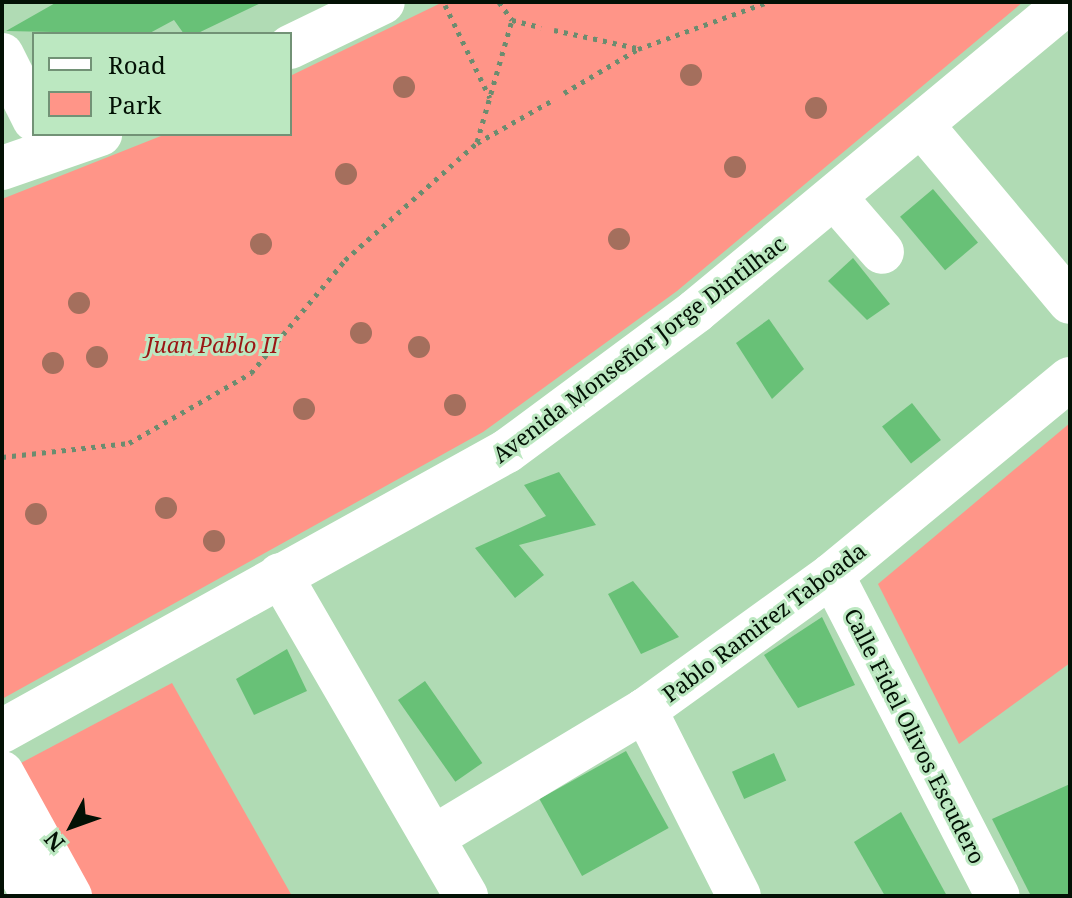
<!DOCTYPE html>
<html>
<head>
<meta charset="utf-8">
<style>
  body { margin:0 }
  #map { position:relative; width:1072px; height:898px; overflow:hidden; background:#b0dbb4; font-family:"Noto Serif",serif }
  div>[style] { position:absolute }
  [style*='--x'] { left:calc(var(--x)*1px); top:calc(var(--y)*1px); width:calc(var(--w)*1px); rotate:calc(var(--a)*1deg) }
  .green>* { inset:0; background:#ff9588 }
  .building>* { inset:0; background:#68c177; transform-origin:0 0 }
  .path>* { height:5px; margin-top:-2.5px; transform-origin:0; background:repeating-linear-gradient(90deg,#6c8c6f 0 4px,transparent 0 10px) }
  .minor>* { height:44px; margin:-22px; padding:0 22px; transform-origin:22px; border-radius:22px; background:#fff }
  .major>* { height:44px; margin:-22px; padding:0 22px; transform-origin:22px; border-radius:22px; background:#fff }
  .trees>* { width:22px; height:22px; margin:-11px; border-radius:50%; background:#a46f5d }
  span { translate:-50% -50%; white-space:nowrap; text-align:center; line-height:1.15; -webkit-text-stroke:6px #bce8c1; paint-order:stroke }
  .park-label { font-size:22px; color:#9b1715; font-style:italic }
  .street-label { font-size:22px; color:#031105 }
  .frame { position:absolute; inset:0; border:4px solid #031105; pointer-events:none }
  .legend { position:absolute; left:32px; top:32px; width:260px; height:104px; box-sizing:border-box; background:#bce8c1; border:2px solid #729276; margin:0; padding:10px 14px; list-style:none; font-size:24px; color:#031105 }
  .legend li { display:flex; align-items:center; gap:16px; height:40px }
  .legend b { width:40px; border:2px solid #729276 }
  .north { position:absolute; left:32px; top:786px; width:80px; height:80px; -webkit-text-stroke:6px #bce8c1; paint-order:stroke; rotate:229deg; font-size:22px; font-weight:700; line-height:32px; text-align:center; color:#031105 }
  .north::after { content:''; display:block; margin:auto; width:28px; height:36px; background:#031105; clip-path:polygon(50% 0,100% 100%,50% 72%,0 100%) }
</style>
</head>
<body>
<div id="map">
  <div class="green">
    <div style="clip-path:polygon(443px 2px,1023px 2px,677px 291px,483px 432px,2px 699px,2px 199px,166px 134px,290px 134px,290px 76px)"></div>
    <div style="clip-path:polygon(1070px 423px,1070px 663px,959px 744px,878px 584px)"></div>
    <div style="clip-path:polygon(172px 683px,292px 896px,85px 896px,19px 764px)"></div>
  </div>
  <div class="building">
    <div style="clip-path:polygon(57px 2px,263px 2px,196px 34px,184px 34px,174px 20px,148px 34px,6px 31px)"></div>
    <div style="left:933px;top:189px;width:70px;height:43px;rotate:50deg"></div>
    <div style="clip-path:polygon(853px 258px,890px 304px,867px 320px,828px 281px)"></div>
    <div style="clip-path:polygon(769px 319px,804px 369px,772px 399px,736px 343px)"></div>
    <div style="left:912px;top:403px;width:47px;height:38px;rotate:52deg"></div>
    <div style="clip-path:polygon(559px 472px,596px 525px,519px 545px,544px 575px,515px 598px,475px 548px,546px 516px,524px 485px)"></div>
    <div style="clip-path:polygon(633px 581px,679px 637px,641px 654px,608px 594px)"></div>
    <div style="clip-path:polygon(822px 617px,855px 685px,798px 708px,764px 655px)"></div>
    <div style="clip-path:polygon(287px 649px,307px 691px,254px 715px,236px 679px)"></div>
    <div style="left:425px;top:681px;width:100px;height:33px;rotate:55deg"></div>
    <div style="left:626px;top:751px;width:88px;height:99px;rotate:61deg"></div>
    <div style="left:774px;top:753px;width:30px;height:46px;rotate:66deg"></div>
    <div style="clip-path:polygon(1070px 784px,1070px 896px,1031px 896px,992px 819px)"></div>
    <div style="clip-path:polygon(901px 812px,947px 896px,885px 896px,854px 842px)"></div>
  </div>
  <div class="path">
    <div style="--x:499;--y:2;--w:22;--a:54"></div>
    <div style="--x:512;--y:20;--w:30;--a:14"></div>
    <div style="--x:445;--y:5;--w:103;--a:64.2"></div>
    <div style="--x:554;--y:30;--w:85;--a:12.2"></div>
    <div style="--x:564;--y:93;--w:86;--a:-30.7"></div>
    <div style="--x:638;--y:49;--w:138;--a:-19.9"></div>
    <div style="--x:477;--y:142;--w:127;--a:-74"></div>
    <div style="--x:2;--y:457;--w:128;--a:-6.3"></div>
    <div style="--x:129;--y:443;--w:141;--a:-29.8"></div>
    <div style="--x:251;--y:373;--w:147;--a:-50.2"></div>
    <div style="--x:345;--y:260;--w:176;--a:-41.6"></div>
    <div style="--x:477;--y:143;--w:87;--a:-29.5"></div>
  </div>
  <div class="minor">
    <div style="--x:290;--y:47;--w:103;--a:-25.8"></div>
    <div style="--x:2;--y:55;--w:72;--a:63.4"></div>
    <div style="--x:924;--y:128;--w:227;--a:50"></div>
    <div style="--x:2;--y:168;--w:104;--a:-19.1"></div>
    <div style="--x:836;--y:199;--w:70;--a:49"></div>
    <div style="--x:280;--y:575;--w:371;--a:59.9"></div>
    <div style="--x:832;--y:575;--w:361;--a:62.7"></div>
    <div style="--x:645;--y:710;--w:208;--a:63.2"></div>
    <div style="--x:2;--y:731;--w:577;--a:-29.01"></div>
    <div style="--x:507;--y:451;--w:235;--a:-36.5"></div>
    <div style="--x:696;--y:311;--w:484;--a:-39.7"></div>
    <div style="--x:437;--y:835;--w:243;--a:-31"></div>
    <div style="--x:645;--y:710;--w:231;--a:-35.8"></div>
    <div style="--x:832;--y:575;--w:308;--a:-39.5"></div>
  </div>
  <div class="major">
    <div style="--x:2;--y:773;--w:141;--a:61.1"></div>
    <div style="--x:2;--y:838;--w:66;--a:61.9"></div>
  </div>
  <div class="trees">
    <div style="left:691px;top:75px"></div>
    <div style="left:404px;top:87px"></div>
    <div style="left:816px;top:108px"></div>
    <div style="left:735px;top:167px"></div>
    <div style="left:346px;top:174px"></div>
    <div style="left:619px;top:239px"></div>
    <div style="left:261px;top:244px"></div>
    <div style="left:79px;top:303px"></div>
    <div style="left:361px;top:333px"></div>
    <div style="left:419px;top:347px"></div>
    <div style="left:97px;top:357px"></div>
    <div style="left:53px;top:363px"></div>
    <div style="left:455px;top:405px"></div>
    <div style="left:304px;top:409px"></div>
    <div style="left:166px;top:508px"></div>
    <div style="left:36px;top:514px"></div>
    <div style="left:214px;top:541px"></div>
  </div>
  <div class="park-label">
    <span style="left:212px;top:345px">Juan Pablo II</span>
  </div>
  <div class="street-label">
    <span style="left:639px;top:349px;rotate:-37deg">Avenida Monseñor Jorge Dintilhac</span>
    <span style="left:764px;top:622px;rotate:-37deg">Pablo Ramirez Taboada</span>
    <span style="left:915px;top:736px;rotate:63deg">Calle Fidel Olivos Escudero</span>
  </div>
  <div class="frame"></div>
  <ul class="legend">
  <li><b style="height:10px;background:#fff"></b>Road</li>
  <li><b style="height:22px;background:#ff9588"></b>Park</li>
  </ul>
  <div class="north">N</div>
</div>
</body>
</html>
